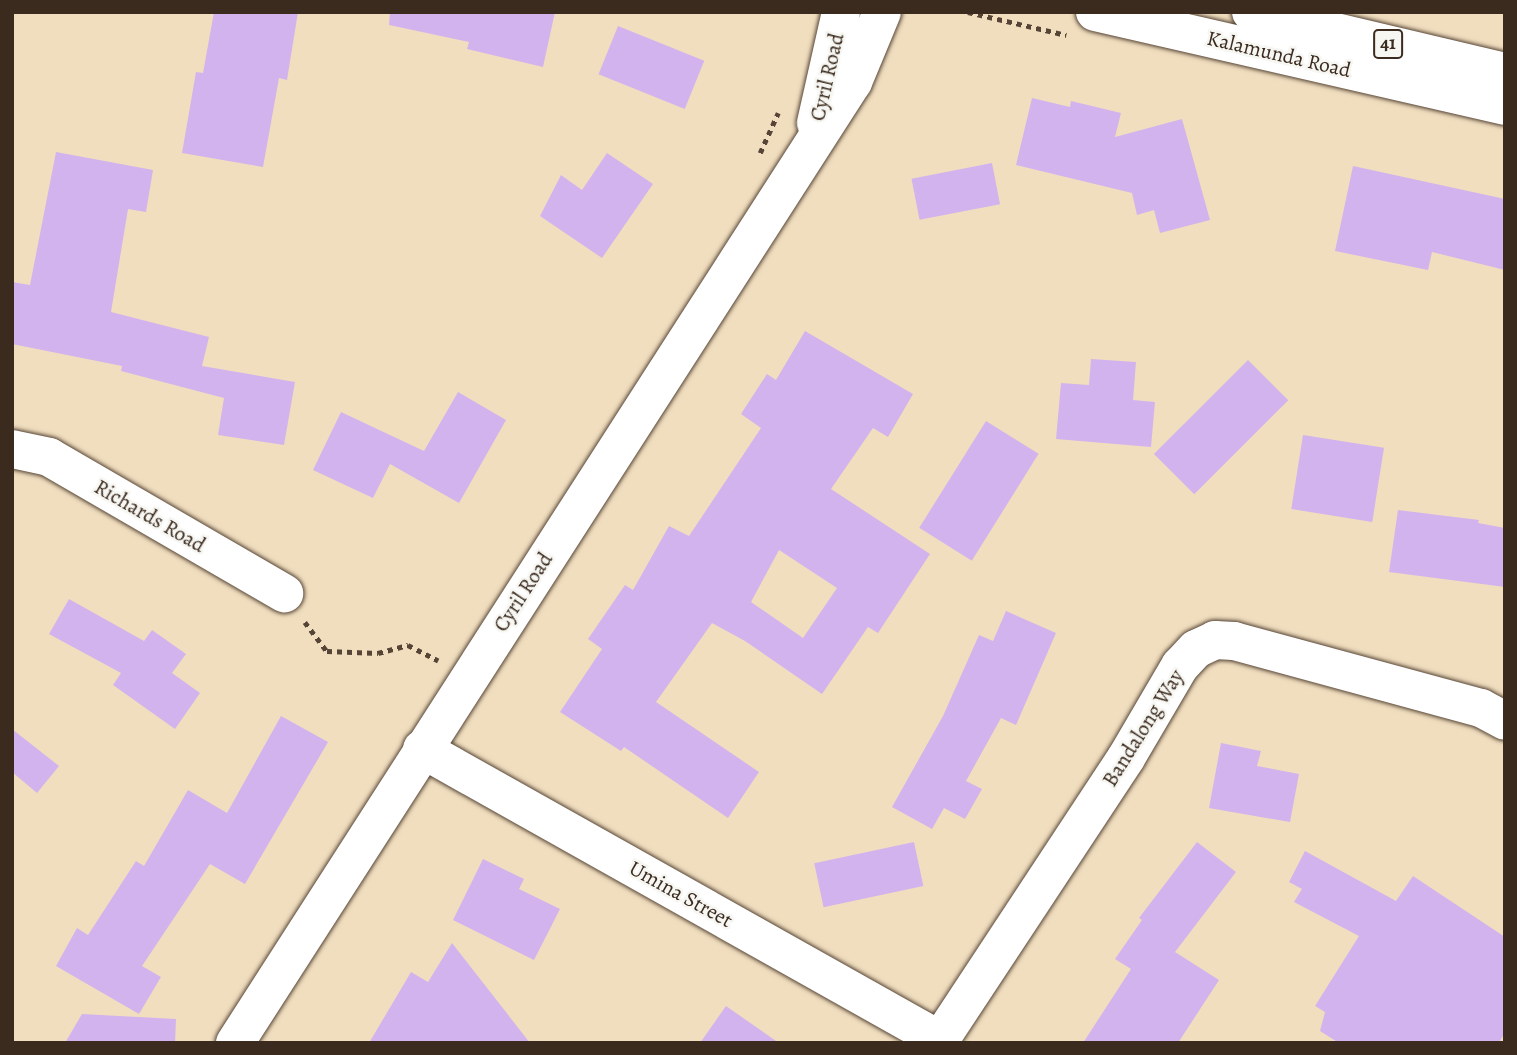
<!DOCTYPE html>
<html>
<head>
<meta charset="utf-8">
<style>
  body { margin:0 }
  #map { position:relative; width:1517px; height:1055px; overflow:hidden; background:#f1debf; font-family:Alegreya,serif }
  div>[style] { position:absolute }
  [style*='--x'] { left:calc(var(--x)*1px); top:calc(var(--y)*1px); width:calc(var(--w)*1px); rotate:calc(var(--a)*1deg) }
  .building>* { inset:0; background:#d3b3ed; transform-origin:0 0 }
  .path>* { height:4.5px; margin-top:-2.25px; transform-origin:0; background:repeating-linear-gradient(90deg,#564536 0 5px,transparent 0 10px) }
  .roads { filter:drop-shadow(0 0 2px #564536) drop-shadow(0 0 2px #564536) }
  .minor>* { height:38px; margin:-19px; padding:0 19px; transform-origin:19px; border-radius:19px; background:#fff }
  .primary>* { height:38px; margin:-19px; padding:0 19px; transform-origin:19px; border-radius:19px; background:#fff }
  span { translate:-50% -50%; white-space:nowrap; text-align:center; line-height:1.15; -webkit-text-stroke:5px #f6f6f2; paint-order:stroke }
  .shield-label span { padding:2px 5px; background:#f6f6f2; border:2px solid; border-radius:5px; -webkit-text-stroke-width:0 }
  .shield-label { font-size:19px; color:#3b2a1e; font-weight:700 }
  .street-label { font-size:21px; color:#3b2a1e }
  .frame { position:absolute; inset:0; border:14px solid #3b2a1e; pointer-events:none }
</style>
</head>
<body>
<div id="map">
  <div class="building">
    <div style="clip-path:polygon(214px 12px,298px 12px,287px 80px,279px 78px,263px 167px,182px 153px,196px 72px,203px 73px)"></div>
    <div style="clip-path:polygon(390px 12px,555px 12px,543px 67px,467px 49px,469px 42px,389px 25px)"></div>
    <div style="left:618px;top:26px;width:93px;height:52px;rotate:22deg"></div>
    <div style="clip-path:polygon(1032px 98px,1070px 107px,1071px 101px,1121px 113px,1115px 137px,1182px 119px,1210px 220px,1160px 233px,1154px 210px,1137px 215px,1132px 193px,1016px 165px)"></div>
    <div style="clip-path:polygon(56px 152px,153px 170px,146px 212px,128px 209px,111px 312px,209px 337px,202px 366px,295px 382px,284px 445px,218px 435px,224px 398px,121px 371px,122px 366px,12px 344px,12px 282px,30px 285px)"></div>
    <div style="clip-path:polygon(607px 153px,653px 184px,602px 258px,540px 216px,561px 175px,582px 190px)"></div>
    <div style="left:992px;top:163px;width:42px;height:82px;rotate:79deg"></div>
    <div style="clip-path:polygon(1353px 166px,1505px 199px,1505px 270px,1432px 252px,1428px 270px,1335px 251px)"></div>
    <div style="clip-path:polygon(evenodd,805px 331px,913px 394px,888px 437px,873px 428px,831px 489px,930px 554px,878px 633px,868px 627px,822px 694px,745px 641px,712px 623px,656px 702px,759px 772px,728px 818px,624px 747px,621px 751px,560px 712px,602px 649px,588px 639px,625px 585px,633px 590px,669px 526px,689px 536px,761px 428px,741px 414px,767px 374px,776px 380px,805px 331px,779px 550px,837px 588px,803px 638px,751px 602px,779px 550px)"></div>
    <div style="clip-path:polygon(1091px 359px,1136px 362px,1133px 400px,1155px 402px,1151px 447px,1056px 439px,1061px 383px,1089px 385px)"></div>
    <div style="left:1248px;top:360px;width:57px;height:133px;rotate:45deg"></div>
    <div style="clip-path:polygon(458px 392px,506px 420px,459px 503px,390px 464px,373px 498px,313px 470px,341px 412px,424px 451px)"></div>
    <div style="left:986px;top:421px;width:62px;height:126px;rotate:32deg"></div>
    <div style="left:1303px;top:435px;width:82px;height:75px;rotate:9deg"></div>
    <div style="clip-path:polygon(1398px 510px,1479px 520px,1478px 523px,1505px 528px,1505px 587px,1389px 572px)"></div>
    <div style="clip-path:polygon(69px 599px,144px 641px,152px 630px,186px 654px,172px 673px,200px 693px,175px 729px,113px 685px,121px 673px,49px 634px)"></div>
    <div style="clip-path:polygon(1006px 611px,1056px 633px,1016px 725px,1001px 718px,966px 781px,982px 789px,965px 819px,944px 808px,932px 829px,892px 807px,943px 716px,979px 635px,993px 641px)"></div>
    <div style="clip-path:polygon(281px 716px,328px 742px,245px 884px,210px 864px,142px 966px,161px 977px,139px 1014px,56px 966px,77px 928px,88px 935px,136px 861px,144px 866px,188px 790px,227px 813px)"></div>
    <div style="clip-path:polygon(12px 729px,59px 766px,37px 793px,12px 772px)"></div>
    <div style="clip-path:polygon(1221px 743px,1261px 751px,1257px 766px,1299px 774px,1290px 822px,1209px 808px)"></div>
    <div style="left:914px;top:842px;width:45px;height:102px;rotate:78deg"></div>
    <div style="clip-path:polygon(1197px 842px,1236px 872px,1175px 952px,1219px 980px,1178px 1043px,1083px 1043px,1131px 969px,1115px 959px,1142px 920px,1139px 918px)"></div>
    <div style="clip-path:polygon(1305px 851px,1396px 901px,1413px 876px,1505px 937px,1505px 1032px,1499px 1043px,1339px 1043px,1320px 1031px,1325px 1012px,1315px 1006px,1359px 936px,1294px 902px,1302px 889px,1289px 882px)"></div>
    <div style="clip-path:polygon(483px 859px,524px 879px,519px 889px,560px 909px,534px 960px,453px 920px)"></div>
    <div style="clip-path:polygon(452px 943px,530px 1043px,369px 1043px,411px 972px,428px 982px)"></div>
    <div style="clip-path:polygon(726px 1006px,779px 1043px,700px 1043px)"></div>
    <div style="clip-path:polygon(82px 1014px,176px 1019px,175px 1043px,65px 1043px)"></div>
  </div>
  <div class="path">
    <div style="--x:968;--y:12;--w:101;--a:13.2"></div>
    <div style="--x:760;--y:153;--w:44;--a:-65.8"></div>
    <div style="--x:305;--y:622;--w:36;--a:53"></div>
    <div style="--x:327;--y:651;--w:51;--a:2.2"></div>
    <div style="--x:378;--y:653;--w:31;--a:-15"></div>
    <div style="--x:408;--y:645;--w:34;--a:27"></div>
  </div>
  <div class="roads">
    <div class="minor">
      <div style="--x:816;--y:123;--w:114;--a:-77.3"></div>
      <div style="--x:12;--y:449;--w:38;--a:12"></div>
      <div style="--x:49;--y:457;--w:272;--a:30.1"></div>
      <div style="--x:422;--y:749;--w:594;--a:29.33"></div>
      <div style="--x:235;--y:1043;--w:1143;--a:-57.26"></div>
      <div style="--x:853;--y:82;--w:76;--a:-67.5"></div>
      <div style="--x:938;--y:1043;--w:341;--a:-56.6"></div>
      <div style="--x:1126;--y:758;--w:107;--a:-59.6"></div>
      <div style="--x:1180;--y:666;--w:23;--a:-47"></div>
      <div style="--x:1196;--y:649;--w:21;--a:-25"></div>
      <div style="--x:1215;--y:640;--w:19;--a:3"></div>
      <div style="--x:1234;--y:641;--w:256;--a:15.2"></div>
      <div style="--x:1481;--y:708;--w:27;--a:28"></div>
    </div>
    <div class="primary">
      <div style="--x:1095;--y:12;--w:421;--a:12.9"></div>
      <div style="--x:1251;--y:12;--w:261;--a:13.3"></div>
    </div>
  </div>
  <div class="shield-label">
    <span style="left:1388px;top:44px">41</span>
  </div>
  <div class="street-label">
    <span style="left:1279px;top:54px;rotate:13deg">Kalamunda Road</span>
    <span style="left:827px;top:77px;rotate:-77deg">Cyril Road</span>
    <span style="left:150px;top:516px;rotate:30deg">Richards Road</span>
    <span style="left:523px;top:592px;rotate:-57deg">Cyril Road</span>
    <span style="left:1143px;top:728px;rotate:-58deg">Bandalong Way</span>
    <span style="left:681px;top:894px;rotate:29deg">Umina Street</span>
  </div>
  <div class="frame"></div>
</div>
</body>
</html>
